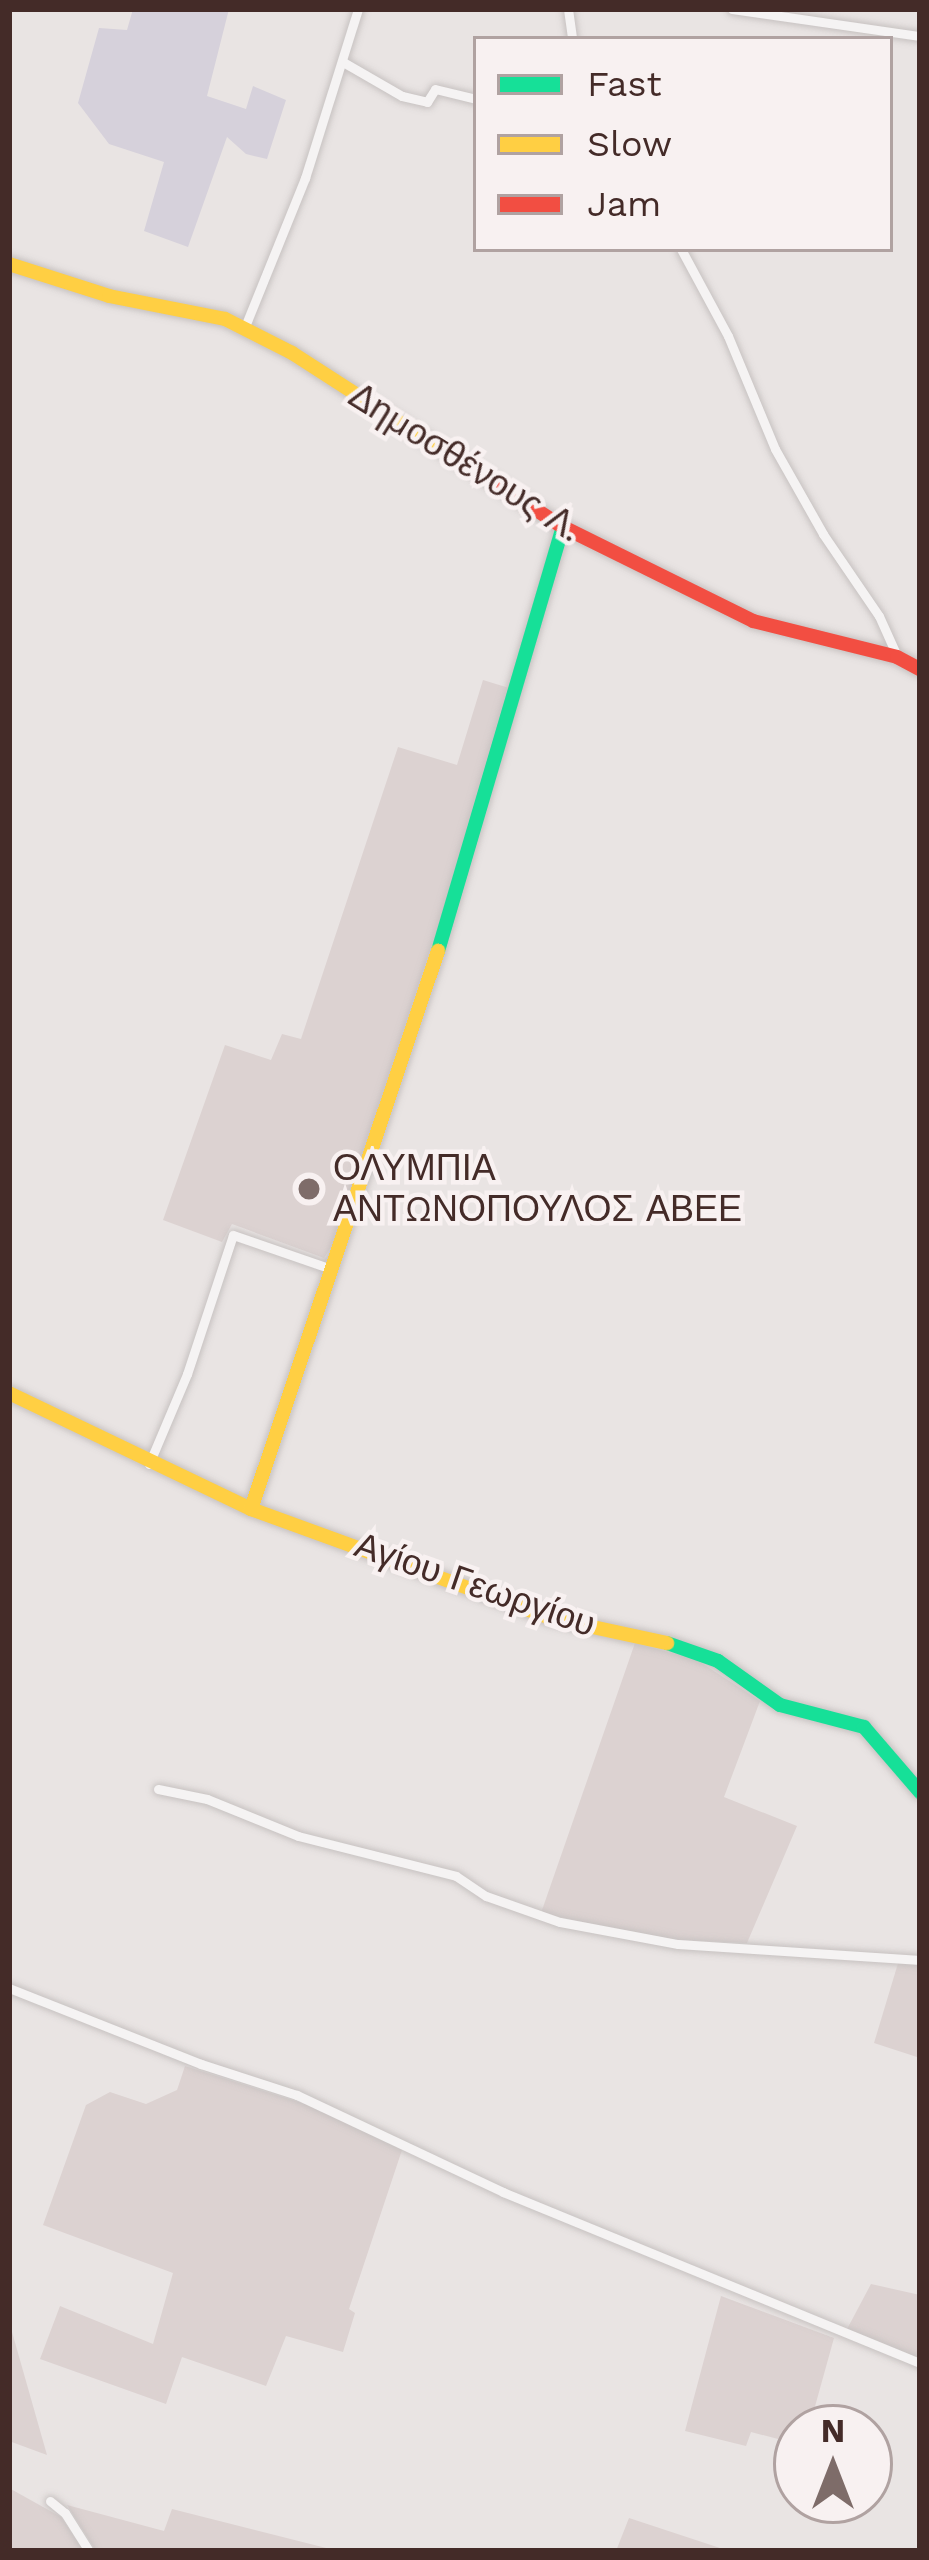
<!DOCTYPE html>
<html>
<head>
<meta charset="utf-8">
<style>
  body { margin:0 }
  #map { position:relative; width:929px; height:2560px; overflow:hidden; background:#e9e4e3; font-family:"Work Sans",sans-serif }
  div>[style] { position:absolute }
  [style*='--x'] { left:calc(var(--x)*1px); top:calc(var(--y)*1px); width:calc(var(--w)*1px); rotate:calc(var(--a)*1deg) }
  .built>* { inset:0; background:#dcd2d1 }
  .green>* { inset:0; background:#d6d1db }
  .roads { filter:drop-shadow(0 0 3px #c7c2c1) drop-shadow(0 0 3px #c7c2c1) }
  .street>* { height:9px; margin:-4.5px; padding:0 4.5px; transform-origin:4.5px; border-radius:4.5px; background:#f5f3f3 }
  .fast>* { height:14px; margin:-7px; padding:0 7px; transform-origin:7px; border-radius:7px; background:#16e098 }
  .slow>* { height:14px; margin:-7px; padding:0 7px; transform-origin:7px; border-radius:7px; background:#ffcf43 }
  .jam>* { height:14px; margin:-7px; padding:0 7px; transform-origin:7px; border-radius:7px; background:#f24e42 }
  .dots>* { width:33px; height:33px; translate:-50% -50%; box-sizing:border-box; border:6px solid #f8f1f1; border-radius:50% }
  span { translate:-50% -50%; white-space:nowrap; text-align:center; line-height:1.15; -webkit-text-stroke:9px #f8f1f1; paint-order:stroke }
  .street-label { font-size:36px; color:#442b28 }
  .poi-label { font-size:36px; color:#442b28 }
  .left { translate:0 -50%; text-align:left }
  .frame { position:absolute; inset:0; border:12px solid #442b28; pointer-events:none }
  .legend { position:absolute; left:473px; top:36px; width:420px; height:216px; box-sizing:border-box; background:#f8f1f1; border:3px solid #b0a2a1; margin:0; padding:15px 21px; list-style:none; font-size:36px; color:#442b28 }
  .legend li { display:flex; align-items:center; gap:24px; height:60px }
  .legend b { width:60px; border:3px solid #b0a2a1 }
  .north { position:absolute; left:773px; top:2404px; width:120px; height:120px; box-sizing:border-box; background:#f8f1f1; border:3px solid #b0a2a1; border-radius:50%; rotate:0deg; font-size:33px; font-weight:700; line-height:48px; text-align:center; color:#442b28 }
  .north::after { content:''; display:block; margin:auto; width:42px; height:54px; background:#7e6c69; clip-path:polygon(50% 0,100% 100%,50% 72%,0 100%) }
</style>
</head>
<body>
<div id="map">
  <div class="built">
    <div style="clip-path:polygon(483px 680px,509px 688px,482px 792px,335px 1241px,324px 1258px,232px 1224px,222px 1242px,163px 1220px,225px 1045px,271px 1060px,282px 1034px,301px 1039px,398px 747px,457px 765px)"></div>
    <div style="clip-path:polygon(635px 1643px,697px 1660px,760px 1701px,724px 1797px,797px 1826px,747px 1943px,661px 1939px,541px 1913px)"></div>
    <div style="clip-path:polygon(899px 1960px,920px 1964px,920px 2058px,874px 2043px)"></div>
    <div style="clip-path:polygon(185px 2066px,308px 2105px,402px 2150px,349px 2309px,355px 2313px,343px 2352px,286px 2336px,266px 2386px,182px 2357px,166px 2404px,40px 2359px,60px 2306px,153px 2344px,173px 2273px,43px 2225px,86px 2105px,110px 2092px,146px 2104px,177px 2090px)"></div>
    <div style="clip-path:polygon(871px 2284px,920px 2295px,920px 2359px,846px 2331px)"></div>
    <div style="clip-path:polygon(721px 2296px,834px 2338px,809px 2428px,797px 2428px,797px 2444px,751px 2432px,746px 2446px,685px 2431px)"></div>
    <div style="clip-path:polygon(9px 2331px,12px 2332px,47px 2455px,9px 2441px)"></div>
    <div style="clip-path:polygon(9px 2488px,61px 2517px,84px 2551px,9px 2551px)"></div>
    <div style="clip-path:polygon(67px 2505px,164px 2531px,172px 2509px,338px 2551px,96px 2551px)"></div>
    <div style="clip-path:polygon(629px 2518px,717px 2547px,728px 2551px,616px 2551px)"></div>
  </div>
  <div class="green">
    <div style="clip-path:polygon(133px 9px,229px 9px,207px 96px,246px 109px,253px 86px,286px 100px,267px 159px,246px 154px,227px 137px,188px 247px,144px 231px,164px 162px,109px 144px,78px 103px,99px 28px,127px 30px)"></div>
  </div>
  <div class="roads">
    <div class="street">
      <div style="--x:568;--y:9;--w:30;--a:82"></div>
      <div style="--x:732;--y:9;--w:190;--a:8.2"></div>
      <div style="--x:343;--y:62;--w:68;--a:30"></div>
      <div style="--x:402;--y:96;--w:26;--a:13"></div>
      <div style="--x:427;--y:102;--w:15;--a:-58"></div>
      <div style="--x:435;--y:89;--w:42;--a:13.7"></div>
      <div style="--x:681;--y:249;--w:99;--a:61.6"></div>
      <div style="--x:728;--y:336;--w:122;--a:67.4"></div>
      <div style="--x:775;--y:449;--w:98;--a:60.5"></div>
      <div style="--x:823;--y:534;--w:99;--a:55.7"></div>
      <div style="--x:879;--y:616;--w:44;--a:65.8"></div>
      <div style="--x:244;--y:329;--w:163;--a:-68"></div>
      <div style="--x:305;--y:178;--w:177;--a:-72.6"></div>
      <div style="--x:149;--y:1464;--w:98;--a:-67.1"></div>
      <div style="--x:187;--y:1374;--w:146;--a:-71.7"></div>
      <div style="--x:233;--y:1235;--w:105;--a:19"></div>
      <div style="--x:158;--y:1789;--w:50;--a:11.5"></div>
      <div style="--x:207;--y:1799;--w:98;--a:22.1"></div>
      <div style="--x:298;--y:1836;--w:163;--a:14.2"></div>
      <div style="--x:456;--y:1876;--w:36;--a:34"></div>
      <div style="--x:486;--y:1896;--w:78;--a:19.4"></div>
      <div style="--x:560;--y:1922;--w:120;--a:10.6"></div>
      <div style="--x:678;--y:1944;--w:243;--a:3.8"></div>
      <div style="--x:9;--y:1988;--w:206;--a:21.6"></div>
      <div style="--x:201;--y:2064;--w:101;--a:17.9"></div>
      <div style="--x:297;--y:2095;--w:228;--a:25.2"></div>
      <div style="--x:503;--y:2192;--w:451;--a:22.3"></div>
      <div style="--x:50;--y:2501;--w:19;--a:39"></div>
      <div style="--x:65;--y:2513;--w:45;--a:57.7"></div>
    </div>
    <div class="fast">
      <div style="--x:438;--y:951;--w:442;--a:-73.6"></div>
      <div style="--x:667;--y:1643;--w:54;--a:19.4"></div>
      <div style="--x:718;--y:1661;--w:76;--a:35.4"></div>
      <div style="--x:780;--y:1705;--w:87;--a:14.7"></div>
      <div style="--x:864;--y:1727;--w:86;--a:49.3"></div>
    </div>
    <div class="slow">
      <div style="--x:9;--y:264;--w:105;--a:17.7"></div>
      <div style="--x:109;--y:296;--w:118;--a:11.2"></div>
      <div style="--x:225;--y:319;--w:75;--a:26.9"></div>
      <div style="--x:292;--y:353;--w:207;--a:32.8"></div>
      <div style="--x:9;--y:1393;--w:268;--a:25.6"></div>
      <div style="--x:251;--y:1509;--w:319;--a:20"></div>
      <div style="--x:551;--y:1618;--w:119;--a:12.2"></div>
      <div style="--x:251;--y:1509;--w:589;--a:-71.47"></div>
    </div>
    <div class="jam">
      <div style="--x:466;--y:465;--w:115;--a:32.6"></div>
      <div style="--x:563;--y:527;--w:212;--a:26.3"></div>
      <div style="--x:753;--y:621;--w:148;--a:14"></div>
      <div style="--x:897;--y:657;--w:26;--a:28"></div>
    </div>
  </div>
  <div class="dots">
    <div style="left:309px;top:1189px;background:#7e6c69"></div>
  </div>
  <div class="street-label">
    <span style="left:465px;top:463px;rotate:32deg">Δημοσθένους Λ.</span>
    <span style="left:475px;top:1585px;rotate:19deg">Αγίου Γεωργίου</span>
  </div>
  <div class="poi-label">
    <span class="left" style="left:333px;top:1189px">ΟΛΥΜΠΙΑ<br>ΑΝΤΩΝΟΠΟΥΛΟΣ ΑΒΕΕ</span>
  </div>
  <div class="frame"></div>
  <ul class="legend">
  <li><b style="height:15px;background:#16e098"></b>Fast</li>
  <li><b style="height:15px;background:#ffcf43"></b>Slow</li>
  <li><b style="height:15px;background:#f24e42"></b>Jam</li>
  </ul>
  <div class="north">N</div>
</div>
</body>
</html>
